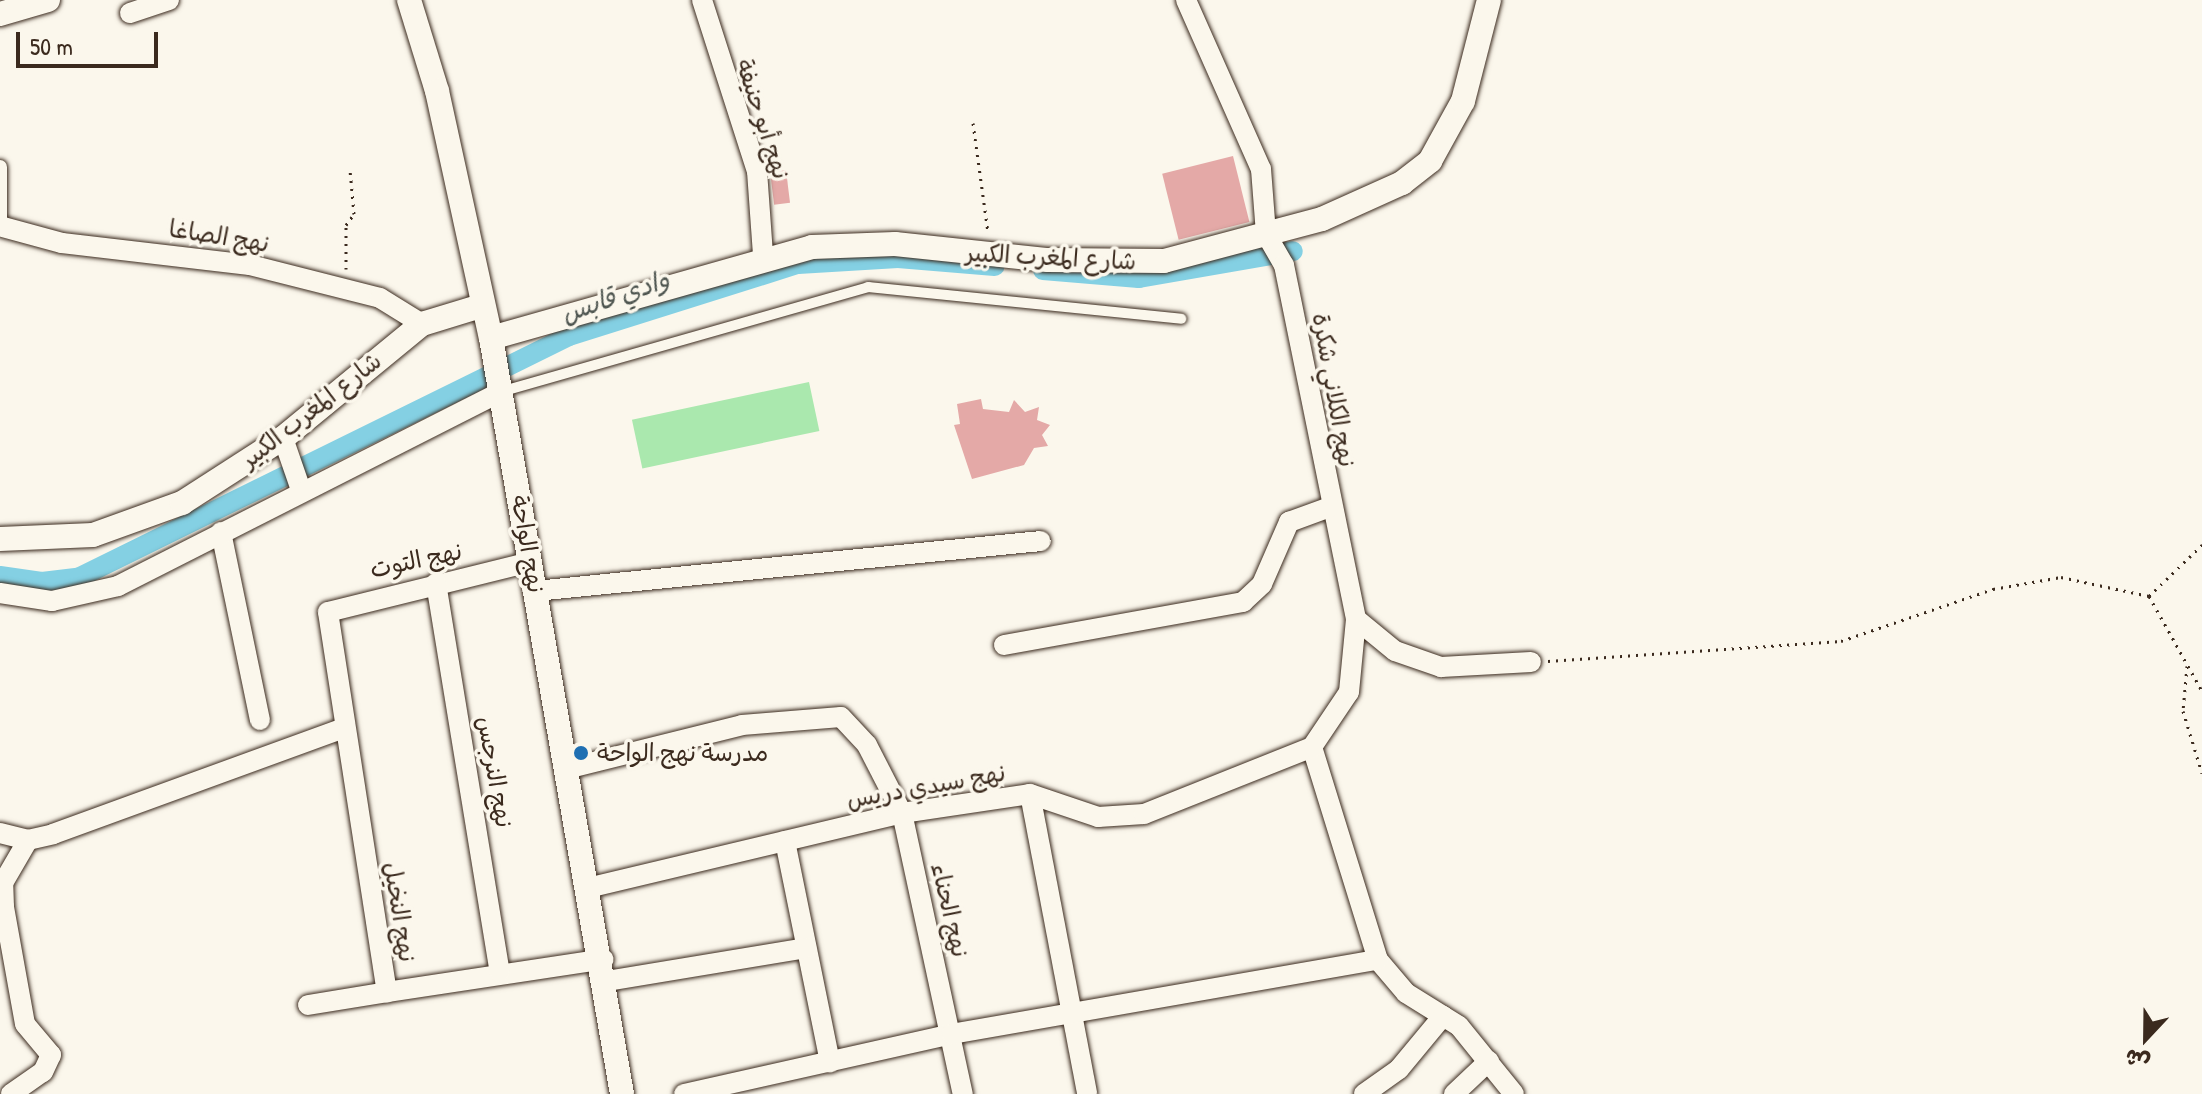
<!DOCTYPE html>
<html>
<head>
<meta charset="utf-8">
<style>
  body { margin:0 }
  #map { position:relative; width:2202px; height:1094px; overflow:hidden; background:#fbf7ec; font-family:"Patrick Hand","Playpen Sans Arabic",sans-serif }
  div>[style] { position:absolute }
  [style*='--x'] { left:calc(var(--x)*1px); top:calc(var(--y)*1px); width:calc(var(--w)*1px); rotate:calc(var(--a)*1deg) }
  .green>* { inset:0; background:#aae8ae; transform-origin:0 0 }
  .canal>* { height:20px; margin:-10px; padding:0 10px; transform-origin:10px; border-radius:10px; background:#84d0e3 }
  .building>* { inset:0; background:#e4a9a7; transform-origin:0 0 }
  .path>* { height:3px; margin-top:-1.5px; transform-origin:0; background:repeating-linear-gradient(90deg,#3b2a1e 0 2px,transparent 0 8px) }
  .roads { filter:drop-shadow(0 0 2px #3b2a1e) drop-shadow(0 0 2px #3b2a1e) }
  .service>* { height:10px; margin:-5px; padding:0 5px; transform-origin:5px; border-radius:5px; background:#fbf7ec }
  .pedestrian>* { height:14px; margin:-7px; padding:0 7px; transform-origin:7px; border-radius:7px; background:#fbf7ec }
  .minor>* { height:20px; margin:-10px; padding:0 10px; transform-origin:10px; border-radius:10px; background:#fbf7ec }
  .tertiary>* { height:24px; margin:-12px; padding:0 12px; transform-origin:12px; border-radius:12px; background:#fbf7ec }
  .dots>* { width:22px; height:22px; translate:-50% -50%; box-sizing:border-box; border:4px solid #fbf7ec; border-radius:50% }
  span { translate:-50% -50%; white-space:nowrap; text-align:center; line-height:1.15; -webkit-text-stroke:7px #fbf7ec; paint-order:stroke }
  .street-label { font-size:24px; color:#3b2a1e }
  .poi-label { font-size:24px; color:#3b2a1e }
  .left { translate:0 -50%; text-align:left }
  .water-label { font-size:26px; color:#4d544f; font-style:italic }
  .north { position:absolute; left:2106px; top:998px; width:80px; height:80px; -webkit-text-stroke:6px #fbf7ec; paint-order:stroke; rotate:202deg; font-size:22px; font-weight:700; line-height:32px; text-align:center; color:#3b2a1e }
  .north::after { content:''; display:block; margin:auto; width:28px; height:36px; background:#3b2a1e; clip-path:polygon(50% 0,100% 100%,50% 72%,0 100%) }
  .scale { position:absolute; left:16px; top:32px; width:142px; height:36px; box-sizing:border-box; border:4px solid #3b2a1e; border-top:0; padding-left:10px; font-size:24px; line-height:28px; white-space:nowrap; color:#3b2a1e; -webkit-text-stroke:6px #fbf7ec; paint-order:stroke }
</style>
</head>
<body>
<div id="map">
  <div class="green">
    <div style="left:809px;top:382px;width:50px;height:181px;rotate:78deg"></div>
  </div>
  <div class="canal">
    <div style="--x:1043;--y:270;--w:96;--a:4.8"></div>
    <div style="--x:1139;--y:278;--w:156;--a:-9.9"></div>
    <div style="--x:0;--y:576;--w:42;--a:8.1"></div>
    <div style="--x:42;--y:582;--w:38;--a:-7"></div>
    <div style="--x:80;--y:577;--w:545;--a:-26.24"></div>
    <div style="--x:569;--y:336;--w:240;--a:-17.5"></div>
    <div style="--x:798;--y:264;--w:100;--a:-3.4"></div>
    <div style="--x:898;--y:258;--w:97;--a:4.7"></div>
  </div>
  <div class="building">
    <div style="left:1233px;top:156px;width:68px;height:73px;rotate:76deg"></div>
    <div style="left:786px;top:170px;width:33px;height:16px;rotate:83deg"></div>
    <div style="clip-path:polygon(981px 399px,983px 409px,1009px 412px,1014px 400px,1025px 412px,1039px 407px,1037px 420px,1050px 425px,1042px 435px,1048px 446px,1034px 448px,1024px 465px,972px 479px,954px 425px,960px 424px,957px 404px)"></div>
  </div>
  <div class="path">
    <div style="--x:973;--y:123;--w:110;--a:82.2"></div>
    <div style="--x:346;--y:269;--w:44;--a:-90"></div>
    <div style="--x:346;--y:225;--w:14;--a:-54"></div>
    <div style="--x:354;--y:214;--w:44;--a:-95.2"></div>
    <div style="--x:2149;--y:596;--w:74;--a:-43.9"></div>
    <div style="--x:1548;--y:661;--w:294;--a:-3.9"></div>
    <div style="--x:1841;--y:641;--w:161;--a:-18.9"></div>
    <div style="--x:1993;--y:589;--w:69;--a:-10"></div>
    <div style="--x:2061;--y:577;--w:90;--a:12.2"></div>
    <div style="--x:2149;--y:596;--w:109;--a:60.8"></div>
    <div style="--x:2187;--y:666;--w:45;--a:95.1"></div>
    <div style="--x:2183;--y:711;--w:65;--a:73"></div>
  </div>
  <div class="roads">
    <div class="service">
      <div style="--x:500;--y:392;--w:383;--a:-15.9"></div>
      <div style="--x:868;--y:287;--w:315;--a:5.8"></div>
    </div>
    <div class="pedestrian">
      <div style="--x:0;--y:167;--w:59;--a:90"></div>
    </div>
    <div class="minor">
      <div style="--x:702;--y:0;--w:180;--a:72.2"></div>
      <div style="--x:757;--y:171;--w:84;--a:85.9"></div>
      <div style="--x:1186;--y:0;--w:185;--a:66.1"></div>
      <div style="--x:1261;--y:169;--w:65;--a:85.6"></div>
      <div style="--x:1266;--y:234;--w:36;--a:60"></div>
      <div style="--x:1284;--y:265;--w:361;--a:78.5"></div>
      <div style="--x:1356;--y:619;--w:50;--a:39.4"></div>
      <div style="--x:1395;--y:651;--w:49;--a:19.2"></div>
      <div style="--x:1441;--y:667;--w:90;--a:-3.2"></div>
      <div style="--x:130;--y:13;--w:41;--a:-18.4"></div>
      <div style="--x:3;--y:227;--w:61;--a:15.2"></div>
      <div style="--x:62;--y:243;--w:189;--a:6.7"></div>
      <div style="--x:250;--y:265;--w:134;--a:14.2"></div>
      <div style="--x:380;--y:298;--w:49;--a:31.8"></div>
      <div style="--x:283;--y:438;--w:55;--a:70.9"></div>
      <div style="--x:221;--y:532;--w:192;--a:78.3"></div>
      <div style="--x:530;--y:562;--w:208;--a:166.1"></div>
      <div style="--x:328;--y:612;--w:385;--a:81.2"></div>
      <div style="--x:387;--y:992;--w:219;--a:-8.6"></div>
      <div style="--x:436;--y:583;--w:394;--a:80.7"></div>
      <div style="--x:535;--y:591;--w:508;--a:-5.64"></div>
      <div style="--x:0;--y:593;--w:53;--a:8.7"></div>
      <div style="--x:52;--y:601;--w:68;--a:-12.8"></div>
      <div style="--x:118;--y:586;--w:428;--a:-26.9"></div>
      <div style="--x:1004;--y:645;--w:243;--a:-10.2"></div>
      <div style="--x:1243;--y:602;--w:26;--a:-43"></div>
      <div style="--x:1262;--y:584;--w:68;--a:-66.5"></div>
      <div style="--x:1289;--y:522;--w:44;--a:-20.1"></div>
      <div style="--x:1312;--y:747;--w:223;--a:72.8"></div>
      <div style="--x:1378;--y:960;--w:43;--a:49.7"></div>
      <div style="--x:1406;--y:993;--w:62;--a:31.9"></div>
      <div style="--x:1459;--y:1026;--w:87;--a:51"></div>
      <div style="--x:570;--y:768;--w:177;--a:-14"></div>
      <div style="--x:742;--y:725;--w:99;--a:-4.6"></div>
      <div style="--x:841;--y:717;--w:38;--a:47"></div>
      <div style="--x:867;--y:745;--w:76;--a:62.8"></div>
      <div style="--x:902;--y:813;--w:288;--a:77.8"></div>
      <div style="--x:1030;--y:794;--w:305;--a:79.2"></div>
      <div style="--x:0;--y:833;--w:29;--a:14"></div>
      <div style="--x:28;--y:840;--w:26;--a:-13"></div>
      <div style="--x:53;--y:834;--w:310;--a:-20"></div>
      <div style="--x:785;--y:841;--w:226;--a:78.5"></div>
      <div style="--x:592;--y:887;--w:319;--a:-13.4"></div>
      <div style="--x:902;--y:813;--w:129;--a:-8.4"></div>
      <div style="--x:1030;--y:794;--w:72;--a:18.7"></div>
      <div style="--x:1098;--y:817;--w:46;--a:-3.7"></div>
      <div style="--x:1144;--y:814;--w:181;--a:-21.7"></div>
      <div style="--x:1312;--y:747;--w:66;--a:-56.1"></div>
      <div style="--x:1349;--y:692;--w:73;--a:-84.5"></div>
      <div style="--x:607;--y:981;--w:202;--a:-9.4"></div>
      <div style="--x:308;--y:1005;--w:80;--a:-9.3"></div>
      <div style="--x:11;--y:1094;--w:39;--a:-35"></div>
      <div style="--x:43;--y:1072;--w:19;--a:-65"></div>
      <div style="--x:51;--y:1055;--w:40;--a:-130"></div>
      <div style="--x:25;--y:1024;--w:119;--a:-100.2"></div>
      <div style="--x:4;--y:907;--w:24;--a:-92"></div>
      <div style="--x:3;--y:883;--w:50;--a:-59.8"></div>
      <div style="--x:684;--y:1094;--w:275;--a:-12.6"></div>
      <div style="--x:952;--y:1034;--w:432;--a:-9.9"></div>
      <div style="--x:1364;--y:1094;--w:43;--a:-35.5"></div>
      <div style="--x:1399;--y:1069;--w:69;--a:-50.3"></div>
      <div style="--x:1454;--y:1094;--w:48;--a:-43.3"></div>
    </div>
    <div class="tertiary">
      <div style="--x:409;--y:0;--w:95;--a:72.9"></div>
      <div style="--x:437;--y:91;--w:253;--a:77.7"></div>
      <div style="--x:491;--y:338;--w:767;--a:80.17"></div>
      <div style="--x:0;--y:14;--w:50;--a:-16.3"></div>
      <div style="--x:491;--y:338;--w:334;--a:-15.8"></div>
      <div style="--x:812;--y:247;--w:83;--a:-2.1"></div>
      <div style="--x:895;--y:244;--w:154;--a:6"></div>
      <div style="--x:1048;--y:260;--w:116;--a:0.5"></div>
      <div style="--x:1164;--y:261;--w:163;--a:-14.9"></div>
      <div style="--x:1322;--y:219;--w:88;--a:-24.2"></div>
      <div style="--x:1402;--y:183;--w:36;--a:-38"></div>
      <div style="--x:1430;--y:161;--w:68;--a:-61.2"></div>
      <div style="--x:1463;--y:101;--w:104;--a:-75.6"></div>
      <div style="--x:0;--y:539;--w:93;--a:-2.5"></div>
      <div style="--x:93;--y:535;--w:95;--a:-19.8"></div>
      <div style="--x:182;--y:503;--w:120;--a:-32.8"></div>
      <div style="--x:283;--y:438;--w:180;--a:-39.4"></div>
      <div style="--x:422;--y:324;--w:62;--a:-17"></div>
    </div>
  </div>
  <div class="dots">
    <div style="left:581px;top:753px;background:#1f6fb2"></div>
  </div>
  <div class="street-label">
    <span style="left:763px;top:119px;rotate:72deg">نهج أبو حنيفة</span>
    <span style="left:219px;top:236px;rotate:9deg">نهج الصاغا</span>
    <span style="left:1051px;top:257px;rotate:3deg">شارع المغرب الكبير</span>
    <span style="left:1334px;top:390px;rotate:80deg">نهج الكلاني شكرة</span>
    <span style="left:311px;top:410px;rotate:-38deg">شارع المغرب الكبير</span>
    <span style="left:528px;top:544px;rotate:80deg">نهج الواحة</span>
    <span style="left:416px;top:560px;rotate:-12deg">نهج التوت</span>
    <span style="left:495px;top:772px;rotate:80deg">نهج النرجس</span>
    <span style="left:926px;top:786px;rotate:-10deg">نهج سيدي دريس</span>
    <span style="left:950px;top:910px;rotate:77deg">نهج الحناء</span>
    <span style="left:400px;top:912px;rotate:81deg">نهج النخيل</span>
  </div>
  <div class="poi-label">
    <span class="left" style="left:597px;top:753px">مدرسة نهج الواحة</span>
  </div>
  <div class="water-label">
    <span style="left:615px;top:296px;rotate:-19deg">وادي قابس</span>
  </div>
  <div class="north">ش</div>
  <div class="scale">50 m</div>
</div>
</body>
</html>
